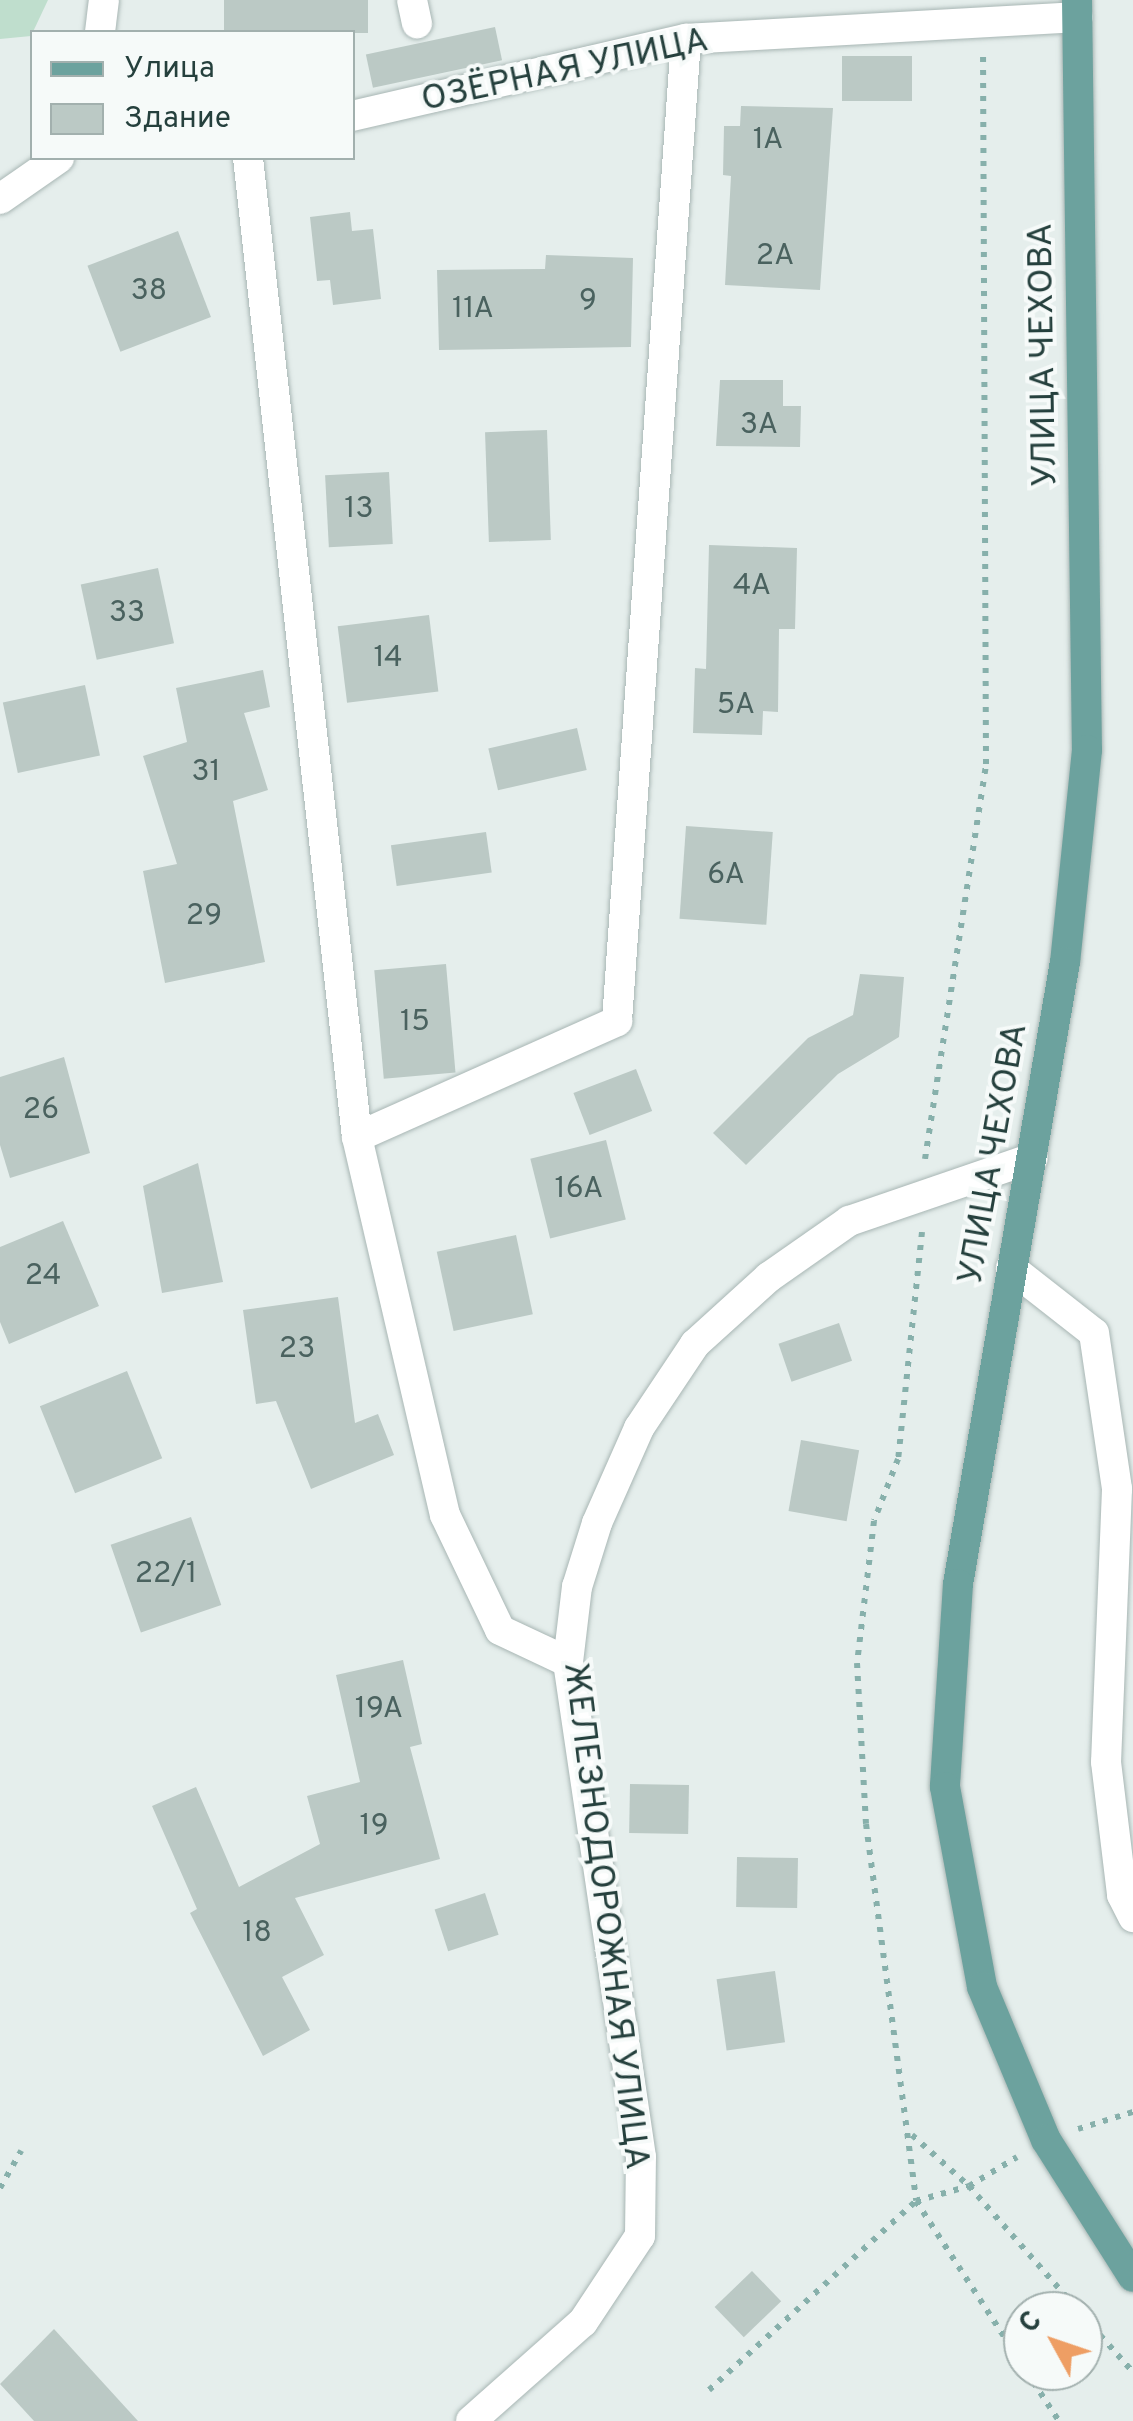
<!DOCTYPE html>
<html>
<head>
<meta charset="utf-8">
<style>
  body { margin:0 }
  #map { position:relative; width:1133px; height:2421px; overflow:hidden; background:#e5eeec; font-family:Overpass,sans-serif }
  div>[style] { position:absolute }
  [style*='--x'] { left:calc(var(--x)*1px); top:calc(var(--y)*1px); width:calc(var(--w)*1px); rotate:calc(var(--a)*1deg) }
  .green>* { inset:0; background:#bfdecd }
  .building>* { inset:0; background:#bbc9c5; transform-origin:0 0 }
  .path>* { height:6px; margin-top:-3px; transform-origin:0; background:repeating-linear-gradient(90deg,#87b0ab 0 5px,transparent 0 13px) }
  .roads { filter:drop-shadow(0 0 2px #a8b6b4) drop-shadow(0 0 2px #a8b6b4) }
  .minor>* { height:30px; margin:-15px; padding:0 15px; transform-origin:15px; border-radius:15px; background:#fff }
  .major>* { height:30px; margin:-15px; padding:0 15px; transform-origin:15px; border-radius:15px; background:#6ca29e }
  span { translate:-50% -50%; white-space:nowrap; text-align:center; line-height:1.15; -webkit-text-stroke:8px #f6faf9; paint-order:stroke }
  .number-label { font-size:30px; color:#4a625f }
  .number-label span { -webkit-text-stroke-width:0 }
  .street-label { font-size:35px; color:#25403d }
  .legend { position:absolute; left:30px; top:30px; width:325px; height:130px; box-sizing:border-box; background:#f6faf9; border:2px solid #a2b0ae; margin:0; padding:12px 18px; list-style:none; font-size:30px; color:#25403d }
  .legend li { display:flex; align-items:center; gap:20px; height:50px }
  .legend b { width:50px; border:2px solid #a2b0ae }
  .north { position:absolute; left:1003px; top:2291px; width:100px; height:100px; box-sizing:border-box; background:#f6faf9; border:2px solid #a2b0ae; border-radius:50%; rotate:310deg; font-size:28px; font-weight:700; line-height:40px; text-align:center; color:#25403d }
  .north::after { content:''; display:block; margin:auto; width:35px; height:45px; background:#ee9e64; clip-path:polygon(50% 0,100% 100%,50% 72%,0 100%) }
</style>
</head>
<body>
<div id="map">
  <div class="green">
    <div style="clip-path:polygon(0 0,48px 0,31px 36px,0 39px)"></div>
  </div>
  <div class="building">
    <div style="left:224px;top:0;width:144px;height:33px"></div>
    <div style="left:495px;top:27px;width:34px;height:132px;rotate:78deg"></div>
    <div style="left:842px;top:56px;width:70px;height:45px"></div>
    <div style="clip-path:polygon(741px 106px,833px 108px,820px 290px,725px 285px,731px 176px,723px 175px,724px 126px,740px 126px)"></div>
    <div style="clip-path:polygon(350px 212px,352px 231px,373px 229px,381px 299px,333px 305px,330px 280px,317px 281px,310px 217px)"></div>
    <div style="left:178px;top:231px;width:92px;height:97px;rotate:69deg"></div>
    <div style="clip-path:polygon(546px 255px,633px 258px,631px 347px,439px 350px,437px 270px,545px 269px)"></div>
    <div style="clip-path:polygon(720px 380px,783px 380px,783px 406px,801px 406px,800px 447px,716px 446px)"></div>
    <div style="left:547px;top:430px;width:110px;height:62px;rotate:88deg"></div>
    <div style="left:389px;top:472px;width:72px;height:64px;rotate:87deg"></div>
    <div style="clip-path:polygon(709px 545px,797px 548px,795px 629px,779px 629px,778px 712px,763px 711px,762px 735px,693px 733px,695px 668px,706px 669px)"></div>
    <div style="left:158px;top:568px;width:77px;height:79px;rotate:78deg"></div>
    <div style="left:429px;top:615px;width:77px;height:92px;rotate:83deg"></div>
    <div style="clip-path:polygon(263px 670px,270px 707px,244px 713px,268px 790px,233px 801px,265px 962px,165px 983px,143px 871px,177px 864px,143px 756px,187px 742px,176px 688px)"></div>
    <div style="left:85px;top:685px;width:72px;height:84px;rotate:78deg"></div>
    <div style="left:577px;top:728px;width:43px;height:91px;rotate:77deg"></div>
    <div style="left:686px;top:826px;width:87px;height:93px;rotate:4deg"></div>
    <div style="left:486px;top:832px;width:41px;height:96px;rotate:82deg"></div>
    <div style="left:446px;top:964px;width:109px;height:72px;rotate:85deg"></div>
    <div style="clip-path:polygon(860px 974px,904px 977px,899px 1037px,838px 1074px,746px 1165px,713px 1133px,808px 1038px,853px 1015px)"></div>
    <div style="clip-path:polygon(64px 1057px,90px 1153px,10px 1178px,0 1145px,0 1077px)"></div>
    <div style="left:636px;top:1069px;width:45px;height:67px;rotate:69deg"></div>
    <div style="left:606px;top:1140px;width:82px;height:78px;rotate:76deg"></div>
    <div style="clip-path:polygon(198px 1163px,223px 1282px,162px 1293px,143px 1186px)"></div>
    <div style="clip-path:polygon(63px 1221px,99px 1306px,9px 1344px,0 1322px,0 1247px)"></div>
    <div style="left:516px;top:1235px;width:81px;height:81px;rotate:78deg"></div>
    <div style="clip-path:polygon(338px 1297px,355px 1423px,378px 1414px,394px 1455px,311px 1489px,276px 1401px,256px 1404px,243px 1310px)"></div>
    <div style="left:839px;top:1323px;width:40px;height:64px;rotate:71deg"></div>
    <div style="left:127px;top:1371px;width:94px;height:94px;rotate:68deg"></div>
    <div style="left:801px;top:1440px;width:59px;height:72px;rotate:10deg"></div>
    <div style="left:191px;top:1517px;width:93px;height:85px;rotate:71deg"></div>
    <div style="clip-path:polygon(403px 1660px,422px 1744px,410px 1747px,440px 1859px,295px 1898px,324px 1955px,282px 1977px,310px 2030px,263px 2056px,190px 1913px,197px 1909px,152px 1806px,196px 1787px,239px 1887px,320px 1844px,307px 1796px,360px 1782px,336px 1675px)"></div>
    <div style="left:630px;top:1784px;width:59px;height:49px;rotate:1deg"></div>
    <div style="left:737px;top:1857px;width:61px;height:50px;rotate:1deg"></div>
    <div style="left:485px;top:1893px;width:44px;height:53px;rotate:72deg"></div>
    <div style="left:775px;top:1971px;width:72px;height:59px;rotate:82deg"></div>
    <div style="left:752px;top:2271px;width:42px;height:52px;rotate:46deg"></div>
    <div style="clip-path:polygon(54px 2329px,138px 2421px,34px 2421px,0 2384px)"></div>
  </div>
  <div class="path">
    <div style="--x:925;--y:1159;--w:400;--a:-81.2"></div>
    <div style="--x:986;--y:764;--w:707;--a:-90.24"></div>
    <div style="--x:922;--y:1232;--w:228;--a:96"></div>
    <div style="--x:898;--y:1459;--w:66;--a:111.2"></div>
    <div style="--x:874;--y:1521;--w:143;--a:96.8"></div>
    <div style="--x:857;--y:1663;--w:161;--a:86.8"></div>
    <div style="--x:866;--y:1824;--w:380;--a:82.4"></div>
    <div style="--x:916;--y:2201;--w:55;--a:-15.8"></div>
    <div style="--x:969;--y:2186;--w:56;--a:-31.1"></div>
    <div style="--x:1078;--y:2129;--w:58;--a:-17.2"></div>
    <div style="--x:912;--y:2135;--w:76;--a:41.8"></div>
    <div style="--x:969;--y:2186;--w:167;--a:48.7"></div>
    <div style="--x:0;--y:2188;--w:43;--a:-60.4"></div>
    <div style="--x:1083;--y:2316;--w:75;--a:48.2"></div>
    <div style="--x:1026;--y:2371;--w:60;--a:56.6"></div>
    <div style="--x:709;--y:2390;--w:280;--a:-42.4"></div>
    <div style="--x:916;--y:2201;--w:197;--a:57"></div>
  </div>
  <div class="roads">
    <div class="minor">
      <div style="--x:412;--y:0;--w:24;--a:78"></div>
      <div style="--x:100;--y:32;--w:32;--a:-83"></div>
      <div style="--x:352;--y:116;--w:343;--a:-13"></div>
      <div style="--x:686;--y:39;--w:392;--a:-3.2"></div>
      <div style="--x:248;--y:158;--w:985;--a:83.65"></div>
      <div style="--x:357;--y:1137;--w:388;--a:76.9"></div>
      <div style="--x:445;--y:1515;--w:127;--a:64.4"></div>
      <div style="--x:500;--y:1630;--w:75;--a:25.2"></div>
      <div style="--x:0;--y:199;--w:72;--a:-34.8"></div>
      <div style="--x:357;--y:1137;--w:285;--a:-24"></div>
      <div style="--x:617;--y:1021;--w:984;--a:-85.98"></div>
      <div style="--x:1011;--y:1268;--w:105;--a:38.1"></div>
      <div style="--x:1094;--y:1333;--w:158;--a:81.6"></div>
      <div style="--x:1117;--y:1489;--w:273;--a:92.3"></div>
      <div style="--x:1106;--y:1762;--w:134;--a:83.1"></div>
      <div style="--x:1122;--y:1895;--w:25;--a:63"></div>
      <div style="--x:471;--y:2421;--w:149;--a:-41.5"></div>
      <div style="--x:583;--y:2322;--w:103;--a:-56.5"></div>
      <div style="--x:640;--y:2236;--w:79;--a:-89.3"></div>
      <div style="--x:641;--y:2157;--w:500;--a:-98.39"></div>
      <div style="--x:568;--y:1662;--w:76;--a:-83.2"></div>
      <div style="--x:577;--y:1587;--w:67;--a:-72.6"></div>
      <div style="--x:597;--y:1523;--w:104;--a:-66.1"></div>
      <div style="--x:639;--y:1428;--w:101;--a:-56.3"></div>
      <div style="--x:695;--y:1344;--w:100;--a:-42.2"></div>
      <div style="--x:769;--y:1277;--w:98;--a:-35"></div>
      <div style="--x:849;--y:1221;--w:194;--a:-18.9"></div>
    </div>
    <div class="major">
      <div style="--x:1077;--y:0;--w:750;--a:89.24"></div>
      <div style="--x:1087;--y:750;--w:213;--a:95.9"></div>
      <div style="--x:1065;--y:962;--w:631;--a:99.76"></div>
      <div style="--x:958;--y:1584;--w:203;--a:93.7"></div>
      <div style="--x:945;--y:1787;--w:203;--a:79.5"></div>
      <div style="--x:982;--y:1987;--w:166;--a:67.3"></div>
      <div style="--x:1046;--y:2140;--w:162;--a:57.6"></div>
    </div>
  </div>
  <div class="number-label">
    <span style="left:768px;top:141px">1А</span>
    <span style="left:775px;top:257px">2А</span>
    <span style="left:149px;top:292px">38</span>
    <span style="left:588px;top:302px">9</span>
    <span style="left:473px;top:310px">11А</span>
    <span style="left:759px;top:426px">3А</span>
    <span style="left:359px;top:510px">13</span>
    <span style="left:752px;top:587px">4А</span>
    <span style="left:127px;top:614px">33</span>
    <span style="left:388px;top:659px">14</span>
    <span style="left:736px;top:706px">5А</span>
    <span style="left:206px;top:773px">31</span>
    <span style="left:726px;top:876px">6А</span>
    <span style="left:204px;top:917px">29</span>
    <span style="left:415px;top:1023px">15</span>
    <span style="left:41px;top:1111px">26</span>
    <span style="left:579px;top:1190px">16А</span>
    <span style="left:43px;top:1277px">24</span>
    <span style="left:297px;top:1350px">23</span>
    <span style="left:166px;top:1575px">22/1</span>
    <span style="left:379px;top:1710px">19А</span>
    <span style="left:374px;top:1827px">19</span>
    <span style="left:257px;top:1934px">18</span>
  </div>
  <div class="street-label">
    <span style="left:565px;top:71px;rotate:-12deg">ОЗЁРНАЯ УЛИЦА</span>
    <span style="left:1044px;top:355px;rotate:-91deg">УЛИЦА ЧЕХОВА</span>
    <span style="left:994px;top:1154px;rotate:-80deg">УЛИЦА ЧЕХОВА</span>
    <span style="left:605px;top:1916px;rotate:83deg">ЖЕЛЕЗНОДОРОЖНАЯ УЛИЦА</span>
  </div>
  <ul class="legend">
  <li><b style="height:12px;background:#6ca29e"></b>Улица</li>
  <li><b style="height:28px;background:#bbc9c5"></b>Здание</li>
  </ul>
  <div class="north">С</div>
</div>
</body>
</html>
